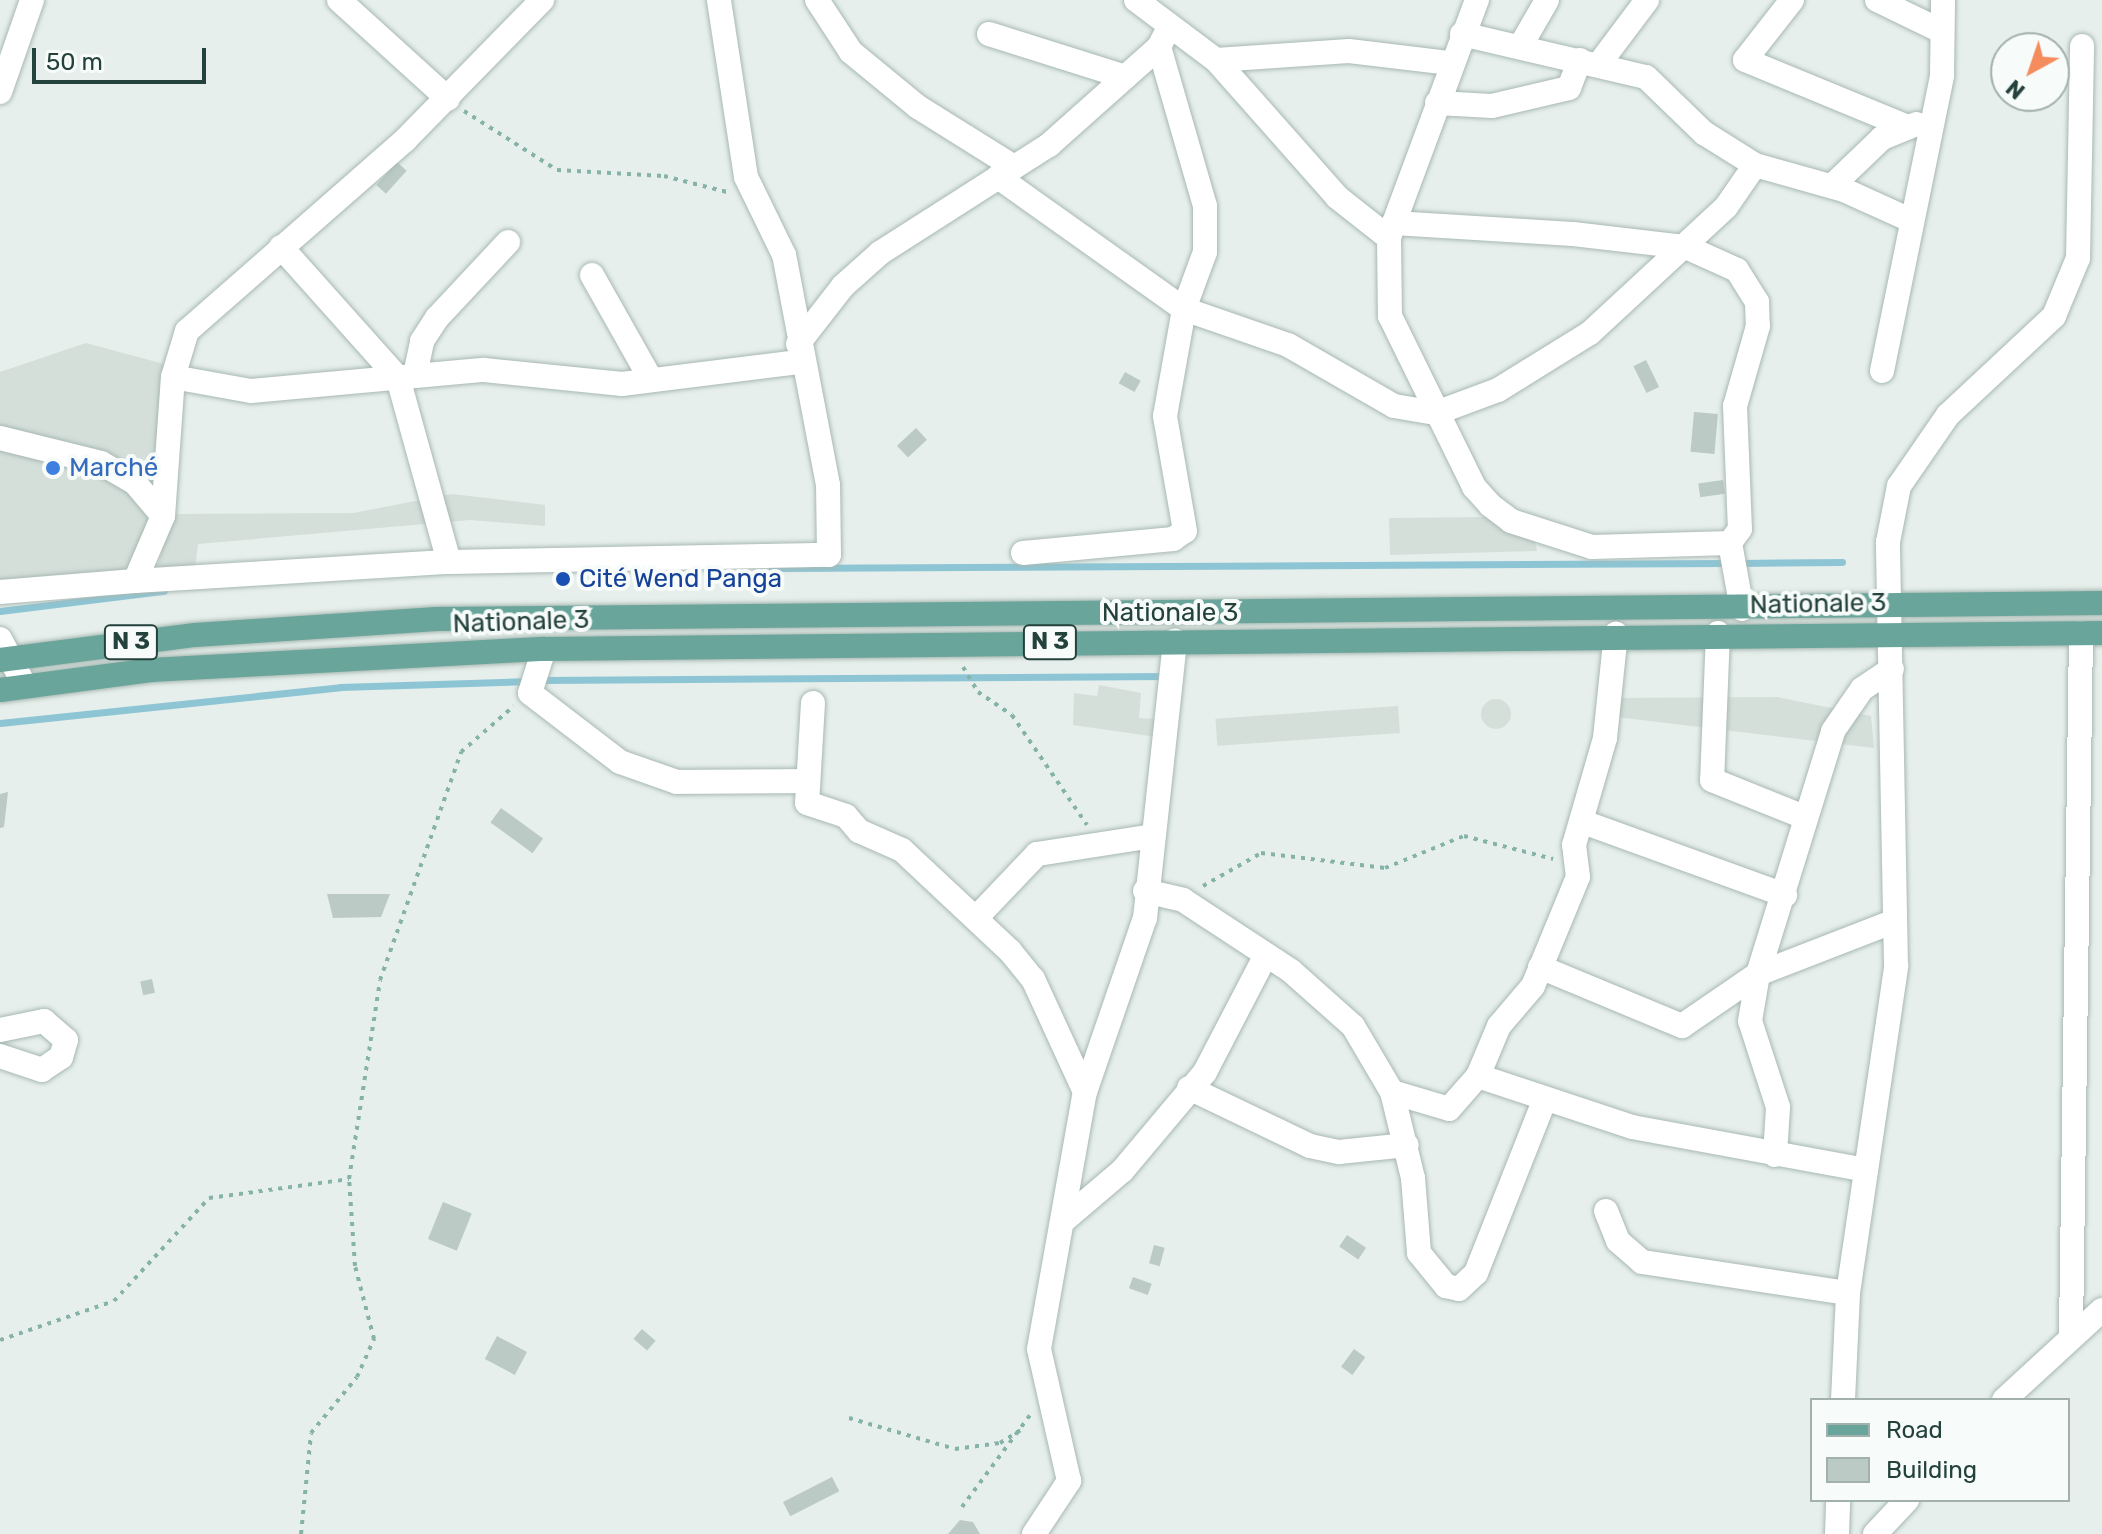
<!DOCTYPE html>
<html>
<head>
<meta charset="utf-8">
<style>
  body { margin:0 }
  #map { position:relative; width:2102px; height:1534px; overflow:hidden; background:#e6efeb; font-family:Rubik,sans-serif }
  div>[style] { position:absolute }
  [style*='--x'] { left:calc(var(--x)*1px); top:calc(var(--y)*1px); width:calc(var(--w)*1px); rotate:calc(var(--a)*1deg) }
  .built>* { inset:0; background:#d4dfda; transform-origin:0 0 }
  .round { border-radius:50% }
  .stream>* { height:7px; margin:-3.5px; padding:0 3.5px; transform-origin:3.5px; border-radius:3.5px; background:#8dc5d4 }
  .building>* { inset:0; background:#bbcac5; transform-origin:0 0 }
  .path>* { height:4px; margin-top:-2px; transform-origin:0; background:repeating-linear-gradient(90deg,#85b3a8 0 4px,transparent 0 10px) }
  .roads { filter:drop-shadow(0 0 2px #a8b8b3) drop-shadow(0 0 2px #a8b8b3) }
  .minor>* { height:24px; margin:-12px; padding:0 12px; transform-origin:12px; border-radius:12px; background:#fff }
  .major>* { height:24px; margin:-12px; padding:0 12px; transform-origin:12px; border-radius:12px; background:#69a59a }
  .dots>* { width:22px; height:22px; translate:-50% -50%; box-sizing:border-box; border:4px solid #f7fbf9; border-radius:50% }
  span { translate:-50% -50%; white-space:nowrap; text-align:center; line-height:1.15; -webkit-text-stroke:8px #f7fbf9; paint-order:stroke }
  .shield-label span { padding:2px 6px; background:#f7fbf9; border:2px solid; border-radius:6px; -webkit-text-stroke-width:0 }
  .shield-label { font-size:24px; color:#24423c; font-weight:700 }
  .shop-label { font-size:26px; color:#366cbe }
  .left { translate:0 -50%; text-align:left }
  .transit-label { font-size:26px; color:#164399 }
  .street-label { font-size:26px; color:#24423c }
  .legend { position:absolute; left:1810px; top:1398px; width:260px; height:104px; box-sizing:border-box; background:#f7fbf9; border:2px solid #a3b1ad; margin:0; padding:10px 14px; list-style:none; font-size:24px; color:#24423c }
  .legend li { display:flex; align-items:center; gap:16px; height:40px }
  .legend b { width:40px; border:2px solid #a3b1ad }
  .north { position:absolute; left:1990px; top:32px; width:80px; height:80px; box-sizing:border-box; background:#f7fbf9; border:2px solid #a3b1ad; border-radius:50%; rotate:220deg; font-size:22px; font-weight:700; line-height:32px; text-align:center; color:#24423c }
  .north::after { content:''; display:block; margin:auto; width:28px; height:36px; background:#f58c5d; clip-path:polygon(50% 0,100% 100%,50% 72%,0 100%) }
  .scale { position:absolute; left:32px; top:48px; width:174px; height:36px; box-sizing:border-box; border:4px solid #24423c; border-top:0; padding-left:10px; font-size:24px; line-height:28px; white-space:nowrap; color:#24423c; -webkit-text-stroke:6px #f7fbf9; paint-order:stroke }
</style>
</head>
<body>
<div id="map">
  <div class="built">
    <div style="clip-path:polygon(86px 343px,164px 364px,163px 494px,128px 577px,0 586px,0 372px)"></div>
    <div style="clip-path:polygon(452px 494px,545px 505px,545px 526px,470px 520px,198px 544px,194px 576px,156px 577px,169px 514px,353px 513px)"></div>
    <div style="clip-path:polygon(1491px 517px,1532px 525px,1537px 551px,1390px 555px,1389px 518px)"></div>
    <div style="clip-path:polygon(1099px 685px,1141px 693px,1139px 718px,1157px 719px,1157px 737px,1073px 725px,1074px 693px,1097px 696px)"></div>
    <div style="clip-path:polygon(1777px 697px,1871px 716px,1874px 748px,1608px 716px,1611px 698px)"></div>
    <div class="round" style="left:1481px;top:699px;width:30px;height:30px"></div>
    <div style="left:1398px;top:706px;width:27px;height:183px;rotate:86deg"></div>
  </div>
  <div class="stream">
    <div style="--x:1740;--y:563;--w:102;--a:-0.6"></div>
    <div style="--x:772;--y:568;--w:956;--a:-0.3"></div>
    <div style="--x:0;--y:611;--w:165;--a:-7"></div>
    <div style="--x:541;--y:680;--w:627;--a:-0.37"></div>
    <div style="--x:0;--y:723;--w:342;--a:-6"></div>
    <div style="--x:340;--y:687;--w:188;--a:-1.8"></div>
  </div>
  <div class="building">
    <div style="left:397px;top:162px;width:13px;height:31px;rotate:42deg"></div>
    <div style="left:1646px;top:360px;width:30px;height:14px;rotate:64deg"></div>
    <div style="left:1125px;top:372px;width:18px;height:13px;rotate:29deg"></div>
    <div style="left:1694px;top:412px;width:24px;height:40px;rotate:5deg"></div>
    <div style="left:916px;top:428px;width:16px;height:26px;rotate:47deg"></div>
    <div style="left:1723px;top:480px;width:14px;height:25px;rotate:82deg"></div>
    <div style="clip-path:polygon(8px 792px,4px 827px,0 828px,0 794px)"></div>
    <div style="left:501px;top:808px;width:52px;height:18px;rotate:36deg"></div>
    <div style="clip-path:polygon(327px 894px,390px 894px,381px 917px,333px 918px)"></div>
    <div style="left:152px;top:979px;width:14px;height:12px;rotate:78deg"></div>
    <div style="left:443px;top:1202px;width:31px;height:40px;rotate:22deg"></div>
    <div style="left:1347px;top:1235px;width:23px;height:14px;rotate:34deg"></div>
    <div style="left:1154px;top:1245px;width:11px;height:19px;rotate:15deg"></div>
    <div style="left:1133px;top:1277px;width:20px;height:12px;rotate:20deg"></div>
    <div style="left:642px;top:1329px;width:18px;height:13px;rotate:41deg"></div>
    <div style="left:497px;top:1336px;width:34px;height:26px;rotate:28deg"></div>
    <div style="left:1354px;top:1349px;width:14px;height:22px;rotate:36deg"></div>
    <div style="left:832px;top:1477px;width:16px;height:55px;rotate:63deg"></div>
    <div style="clip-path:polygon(960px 1520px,973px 1522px,980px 1534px,948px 1534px)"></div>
  </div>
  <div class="path">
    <div style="--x:464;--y:111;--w:110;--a:32.4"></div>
    <div style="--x:557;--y:170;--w:107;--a:3.2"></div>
    <div style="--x:664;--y:176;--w:65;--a:14.3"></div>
    <div style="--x:963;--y:667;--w:29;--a:59"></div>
    <div style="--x:978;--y:692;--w:41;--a:34.1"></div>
    <div style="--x:1012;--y:715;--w:133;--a:55.7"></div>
    <div style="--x:1203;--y:886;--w:67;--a:-29.6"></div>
    <div style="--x:1261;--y:853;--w:125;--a:6.9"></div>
    <div style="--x:1385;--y:868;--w:85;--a:-22.1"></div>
    <div style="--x:1464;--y:836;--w:92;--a:14.5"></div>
    <div style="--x:0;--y:1340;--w:120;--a:-18.9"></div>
    <div style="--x:114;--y:1301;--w:140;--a:-47.3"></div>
    <div style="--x:209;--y:1198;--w:141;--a:-7.7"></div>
    <div style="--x:849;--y:1418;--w:110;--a:16.3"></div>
    <div style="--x:955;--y:1449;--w:45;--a:-7.6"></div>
    <div style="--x:1000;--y:1443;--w:25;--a:-32"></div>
    <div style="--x:962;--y:1507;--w:114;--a:-53.5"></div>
    <div style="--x:301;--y:1534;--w:101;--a:-84.3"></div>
    <div style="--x:311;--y:1433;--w:72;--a:-50.6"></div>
    <div style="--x:357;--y:1377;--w:42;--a:-65.9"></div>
    <div style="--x:374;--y:1339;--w:75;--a:-104.6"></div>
    <div style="--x:355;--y:1266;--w:87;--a:-93.9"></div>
    <div style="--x:349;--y:1179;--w:201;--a:-81.1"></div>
    <div style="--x:380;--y:980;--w:242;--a:-70.4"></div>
    <div style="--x:461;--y:752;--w:70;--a:-41"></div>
  </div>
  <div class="roads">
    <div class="minor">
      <div style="--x:339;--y:0;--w:147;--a:42.2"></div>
      <div style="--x:817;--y:0;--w:62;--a:56.8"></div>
      <div style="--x:851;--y:52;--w:87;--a:39.4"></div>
      <div style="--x:918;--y:107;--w:113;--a:32"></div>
      <div style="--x:1136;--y:0;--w:100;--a:36.9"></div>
      <div style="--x:1216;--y:60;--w:183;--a:48.5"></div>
      <div style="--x:1337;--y:197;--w:66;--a:38.3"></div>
      <div style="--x:1389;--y:238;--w:78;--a:89.3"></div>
      <div style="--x:1390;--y:316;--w:191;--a:63.8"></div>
      <div style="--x:1474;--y:487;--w:24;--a:48"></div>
      <div style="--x:1490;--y:505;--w:26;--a:37"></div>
      <div style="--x:1511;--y:521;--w:85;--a:17.8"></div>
      <div style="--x:1592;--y:547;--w:138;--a:-1.7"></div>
      <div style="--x:1730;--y:543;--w:67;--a:79.7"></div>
      <div style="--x:1792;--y:0;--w:76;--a:128.1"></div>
      <div style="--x:1745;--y:60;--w:171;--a:22.4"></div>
      <div style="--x:1877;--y:0;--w:71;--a:25.8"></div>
      <div style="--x:989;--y:34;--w:143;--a:17.5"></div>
      <div style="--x:1462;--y:34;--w:189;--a:13.2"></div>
      <div style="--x:1646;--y:77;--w:81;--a:44"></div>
      <div style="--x:1704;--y:133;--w:60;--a:32.1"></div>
      <div style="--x:1755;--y:165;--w:92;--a:15.7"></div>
      <div style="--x:1844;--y:190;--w:70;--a:24.4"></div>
      <div style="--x:1520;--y:47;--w:54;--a:-60.1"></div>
      <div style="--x:1216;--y:60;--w:133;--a:-3.9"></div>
      <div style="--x:1349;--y:51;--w:102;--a:6.8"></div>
      <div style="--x:1599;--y:64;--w:80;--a:-53.1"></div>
      <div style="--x:0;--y:92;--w:97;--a:-70.8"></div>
      <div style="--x:1437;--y:103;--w:55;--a:3.1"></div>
      <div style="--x:1492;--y:106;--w:79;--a:-13.2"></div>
      <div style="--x:1569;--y:88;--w:30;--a:-69"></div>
      <div style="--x:998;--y:177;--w:228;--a:35.4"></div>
      <div style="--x:1184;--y:309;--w:110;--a:19.1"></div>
      <div style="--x:1288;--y:345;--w:122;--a:29.9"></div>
      <div style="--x:1394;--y:406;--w:43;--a:9.5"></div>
      <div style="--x:1436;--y:413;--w:66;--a:-20.4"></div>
      <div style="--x:1498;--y:390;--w:108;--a:-31.8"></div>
      <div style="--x:1590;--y:333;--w:185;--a:-42.8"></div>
      <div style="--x:1726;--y:207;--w:51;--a:-55.4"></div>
      <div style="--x:1832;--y:186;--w:69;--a:-43.8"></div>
      <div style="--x:1882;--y:138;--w:37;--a:-22"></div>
      <div style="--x:1394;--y:223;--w:238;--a:-69.6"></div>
      <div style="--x:1389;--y:238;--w:16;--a:-72"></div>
      <div style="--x:1394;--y:223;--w:179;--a:3.5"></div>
      <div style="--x:1573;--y:234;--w:114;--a:6.6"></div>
      <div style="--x:1686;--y:247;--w:56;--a:24.3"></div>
      <div style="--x:1737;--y:270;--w:38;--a:58"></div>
      <div style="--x:1757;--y:302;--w:24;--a:88"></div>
      <div style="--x:1758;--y:326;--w:83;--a:106"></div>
      <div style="--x:1735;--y:406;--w:123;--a:87.7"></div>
      <div style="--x:1740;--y:529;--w:17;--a:126"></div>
      <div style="--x:281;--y:247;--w:176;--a:48.2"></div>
      <div style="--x:398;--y:378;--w:191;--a:74.5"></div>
      <div style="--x:592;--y:275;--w:118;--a:60.6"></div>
      <div style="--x:798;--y:344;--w:73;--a:-52.2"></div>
      <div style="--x:843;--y:286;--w:50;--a:-41.7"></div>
      <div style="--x:880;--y:253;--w:201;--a:-32.6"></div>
      <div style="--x:1049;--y:145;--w:147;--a:-41.7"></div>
      <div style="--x:1882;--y:371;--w:302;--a:-78.5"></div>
      <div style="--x:1942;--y:75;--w:75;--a:-89.2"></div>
      <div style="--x:415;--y:375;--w:35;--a:-78"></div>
      <div style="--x:422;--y:341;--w:27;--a:-57"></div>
      <div style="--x:437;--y:318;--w:104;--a:-46.9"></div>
      <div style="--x:173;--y:377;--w:79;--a:10.2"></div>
      <div style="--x:251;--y:391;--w:234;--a:-5.2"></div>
      <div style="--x:484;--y:370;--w:139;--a:5.8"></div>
      <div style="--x:622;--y:384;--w:178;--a:-7.1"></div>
      <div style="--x:0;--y:438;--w:104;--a:13.9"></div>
      <div style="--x:101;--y:463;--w:39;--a:30"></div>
      <div style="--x:135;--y:483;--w:43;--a:49.7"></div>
      <div style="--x:1023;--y:553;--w:151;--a:-5.3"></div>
      <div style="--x:1173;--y:539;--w:14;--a:-34"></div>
      <div style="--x:1185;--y:531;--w:117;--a:-99.9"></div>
      <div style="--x:1165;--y:416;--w:109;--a:-79.9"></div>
      <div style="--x:1184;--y:309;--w:61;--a:-69.8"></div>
      <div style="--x:1205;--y:252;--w:46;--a:-90"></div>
      <div style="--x:1205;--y:206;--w:166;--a:-106.1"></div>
      <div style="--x:1159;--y:47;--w:22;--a:-63"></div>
      <div style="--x:135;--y:581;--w:315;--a:-3.5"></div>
      <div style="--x:449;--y:562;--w:380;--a:-1.1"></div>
      <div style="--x:829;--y:555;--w:70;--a:-90.8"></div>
      <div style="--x:828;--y:485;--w:234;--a:-100.8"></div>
      <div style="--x:784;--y:255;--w:87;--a:-116"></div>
      <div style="--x:746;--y:177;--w:179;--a:-98.7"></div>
      <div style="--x:0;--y:592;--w:135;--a:-4.7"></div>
      <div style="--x:135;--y:581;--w:71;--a:-66.7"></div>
      <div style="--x:163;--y:516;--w:139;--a:-85.9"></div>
      <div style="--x:173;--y:377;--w:48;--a:-73.1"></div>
      <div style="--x:187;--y:331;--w:290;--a:-41.2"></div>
      <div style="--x:405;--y:140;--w:196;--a:-45.6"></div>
      <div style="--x:1718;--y:633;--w:147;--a:92.3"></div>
      <div style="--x:1712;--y:780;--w:99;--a:21.9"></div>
      <div style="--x:0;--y:639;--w:53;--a:62"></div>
      <div style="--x:544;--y:649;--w:46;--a:107.7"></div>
      <div style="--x:530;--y:693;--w:113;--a:37.5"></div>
      <div style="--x:620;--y:762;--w:60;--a:19.3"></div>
      <div style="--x:677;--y:782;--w:128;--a:-0.4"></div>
      <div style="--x:813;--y:703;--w:100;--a:93.4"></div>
      <div style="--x:807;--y:803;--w:41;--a:18.4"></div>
      <div style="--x:846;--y:816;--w:20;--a:49"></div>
      <div style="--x:859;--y:831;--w:47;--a:23.8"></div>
      <div style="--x:902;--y:850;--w:148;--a:43.1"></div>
      <div style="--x:1010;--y:951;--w:36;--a:51"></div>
      <div style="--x:1033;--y:979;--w:124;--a:65.3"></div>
      <div style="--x:1583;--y:822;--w:215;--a:19.9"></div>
      <div style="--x:1145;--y:891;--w:39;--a:13"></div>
      <div style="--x:1183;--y:900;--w:129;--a:33.3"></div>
      <div style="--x:1291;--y:971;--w:83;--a:41.6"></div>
      <div style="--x:1353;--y:1026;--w:77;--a:59.4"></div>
      <div style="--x:1392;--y:1092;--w:59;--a:16.6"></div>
      <div style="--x:1449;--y:1109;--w:44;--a:-48.7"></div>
      <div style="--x:1478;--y:1076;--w:54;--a:-67.2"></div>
      <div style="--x:1499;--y:1026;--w:52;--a:-49.6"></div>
      <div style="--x:1533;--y:986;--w:118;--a:-67.6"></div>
      <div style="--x:1578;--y:877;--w:32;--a:-97"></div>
      <div style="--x:1574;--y:845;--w:111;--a:-73.8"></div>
      <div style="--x:1605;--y:738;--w:105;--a:-84"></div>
      <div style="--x:977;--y:917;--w:87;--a:-46.4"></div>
      <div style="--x:1037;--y:854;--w:117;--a:-8.8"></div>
      <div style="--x:1540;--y:967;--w:154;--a:22.6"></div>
      <div style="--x:1682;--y:1026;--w:92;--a:-34.4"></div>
      <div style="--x:1758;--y:974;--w:144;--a:-21.2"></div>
      <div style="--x:0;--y:1030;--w:45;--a:-11.6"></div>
      <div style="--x:44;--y:1021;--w:29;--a:41"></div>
      <div style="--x:66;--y:1040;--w:18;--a:106"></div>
      <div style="--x:61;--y:1057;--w:23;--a:146"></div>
      <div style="--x:42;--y:1070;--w:44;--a:-161.6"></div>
      <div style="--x:1478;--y:1076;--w:162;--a:18.3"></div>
      <div style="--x:1632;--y:1127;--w:238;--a:10.4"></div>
      <div style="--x:1189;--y:1088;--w:134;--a:25.6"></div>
      <div style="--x:1310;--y:1146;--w:30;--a:12"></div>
      <div style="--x:1339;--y:1152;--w:68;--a:-5.9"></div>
      <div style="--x:1392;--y:1092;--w:89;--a:76.3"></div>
      <div style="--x:1413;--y:1178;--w:75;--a:85.4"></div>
      <div style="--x:1419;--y:1253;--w:43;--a:50.7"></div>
      <div style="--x:1446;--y:1286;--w:13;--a:13"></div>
      <div style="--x:1459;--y:1289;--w:23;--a:-43"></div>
      <div style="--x:1476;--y:1273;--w:185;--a:-68.4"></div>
      <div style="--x:1775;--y:1155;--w:48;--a:-86.4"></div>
      <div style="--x:1778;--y:1107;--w:90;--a:-108"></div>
      <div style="--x:1750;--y:1021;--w:48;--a:-80.3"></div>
      <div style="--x:1758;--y:974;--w:254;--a:-72.8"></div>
      <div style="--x:1833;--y:731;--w:51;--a:-55.4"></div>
      <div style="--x:1862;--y:689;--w:36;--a:-34"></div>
      <div style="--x:1606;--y:1211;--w:32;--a:68"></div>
      <div style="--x:1618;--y:1241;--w:32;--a:41"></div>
      <div style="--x:1642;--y:1262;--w:208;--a:8.6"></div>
      <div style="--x:1063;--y:1221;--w:77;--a:-40.3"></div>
      <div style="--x:1122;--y:1171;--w:129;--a:-50"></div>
      <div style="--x:1205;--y:1072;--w:132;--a:-62.5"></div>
      <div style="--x:2071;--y:1332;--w:699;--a:-89.18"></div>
      <div style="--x:1843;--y:1400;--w:107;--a:-87.3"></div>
      <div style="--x:1848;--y:1293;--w:331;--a:-81.6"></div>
      <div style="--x:1896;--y:966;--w:424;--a:-91.1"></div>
      <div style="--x:1888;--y:542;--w:57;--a:-78.9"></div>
      <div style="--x:1899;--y:486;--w:86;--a:-55.4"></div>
      <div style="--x:1948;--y:415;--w:145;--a:-43"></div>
      <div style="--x:2054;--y:316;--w:63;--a:-67.5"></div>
      <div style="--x:2078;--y:258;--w:212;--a:-88.9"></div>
      <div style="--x:2004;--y:1400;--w:133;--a:-42.6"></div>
      <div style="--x:1034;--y:1534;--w:64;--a:-56.6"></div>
      <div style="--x:1069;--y:1481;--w:135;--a:-102.8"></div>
      <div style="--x:1039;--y:1349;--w:261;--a:-79.9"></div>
      <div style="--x:1085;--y:1092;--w:184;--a:-71"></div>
      <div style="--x:1145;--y:918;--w:279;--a:-83.8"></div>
      <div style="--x:1837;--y:1534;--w:34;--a:-88"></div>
      <div style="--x:1875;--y:1534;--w:47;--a:-46.7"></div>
    </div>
    <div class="major">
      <div style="--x:0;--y:660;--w:197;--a:-7.3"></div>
      <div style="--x:195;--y:635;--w:242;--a:-3.8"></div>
      <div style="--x:436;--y:619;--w:1666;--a:-0.55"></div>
      <div style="--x:0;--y:690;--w:152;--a:-7.5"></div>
      <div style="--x:151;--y:670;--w:394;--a:-3.1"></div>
      <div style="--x:544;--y:649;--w:1558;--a:-0.59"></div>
    </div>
  </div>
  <div class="dots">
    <div style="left:53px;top:468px;background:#3f7fe0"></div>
    <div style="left:563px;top:579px;background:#1a4fb4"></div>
  </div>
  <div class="shield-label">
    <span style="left:131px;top:642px">N 3</span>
    <span style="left:1050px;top:642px">N 3</span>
  </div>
  <div class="shop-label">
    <span class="left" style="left:69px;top:468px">Marché</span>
  </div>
  <div class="transit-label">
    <span class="left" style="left:579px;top:579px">Cité Wend Panga</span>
  </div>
  <div class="street-label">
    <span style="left:1818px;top:604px;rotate:-1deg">Nationale 3</span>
    <span style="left:1170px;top:613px">Nationale 3</span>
    <span style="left:521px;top:622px;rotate:-2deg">Nationale 3</span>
  </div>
  <ul class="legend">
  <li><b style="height:10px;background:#69a59a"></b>Road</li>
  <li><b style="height:22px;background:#bbcac5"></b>Building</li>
  </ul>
  <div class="north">N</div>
  <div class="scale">50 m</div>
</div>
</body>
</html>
